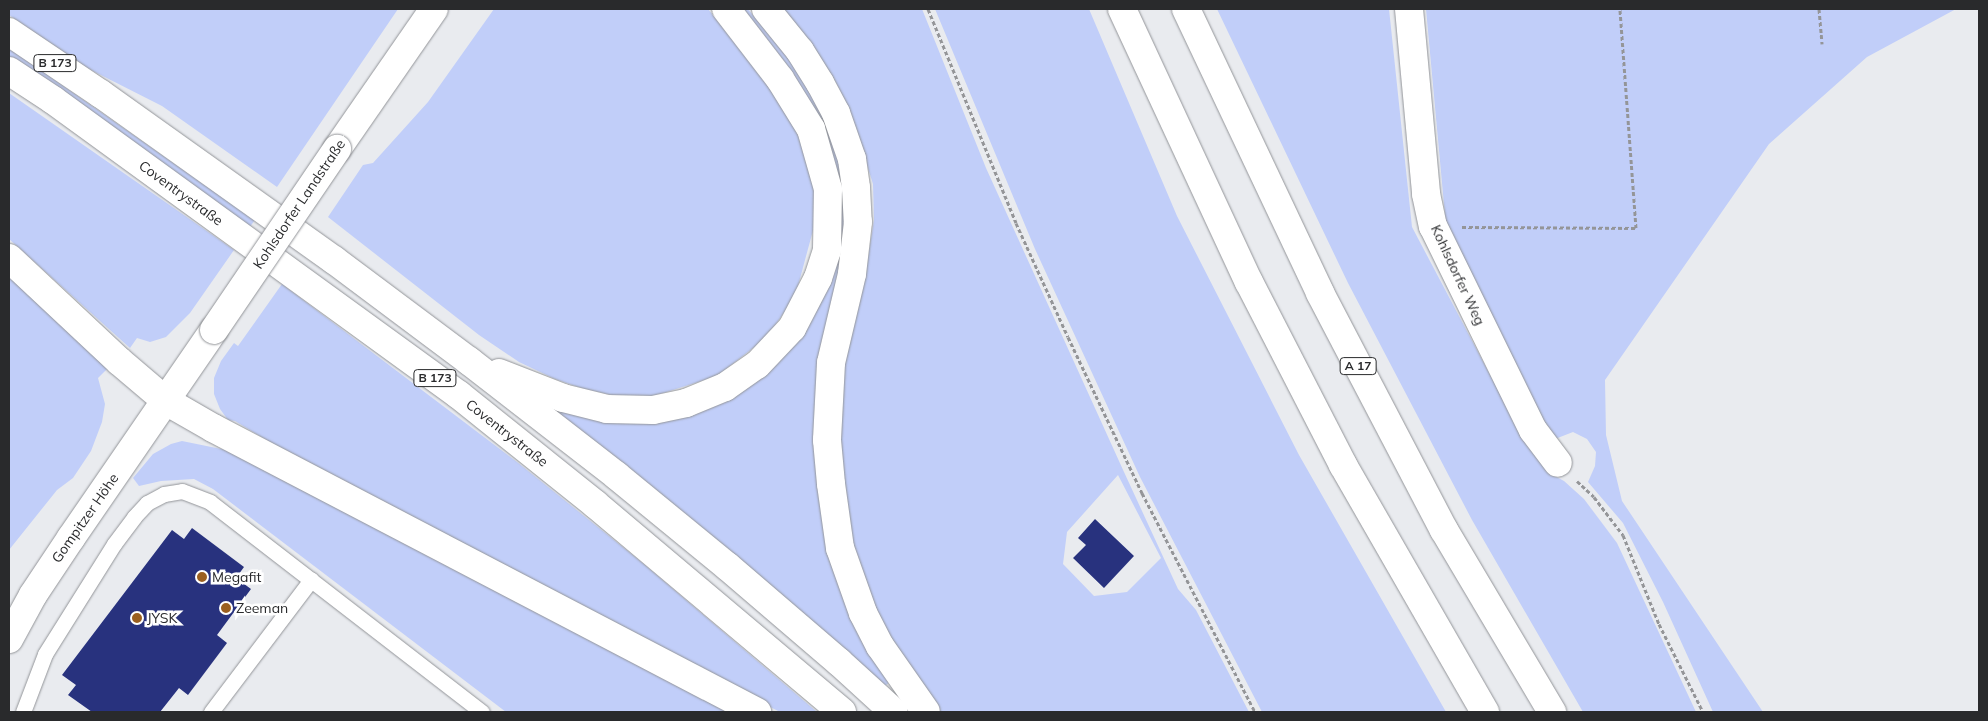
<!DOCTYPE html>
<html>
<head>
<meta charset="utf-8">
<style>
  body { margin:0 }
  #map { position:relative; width:1988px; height:721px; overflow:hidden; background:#e9ebef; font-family:Mulish,sans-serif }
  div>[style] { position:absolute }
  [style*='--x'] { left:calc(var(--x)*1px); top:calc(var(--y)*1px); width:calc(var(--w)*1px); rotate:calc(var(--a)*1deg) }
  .green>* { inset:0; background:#c1cef9; transform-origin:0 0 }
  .building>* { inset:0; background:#28327e }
  .path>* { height:3px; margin-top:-1.5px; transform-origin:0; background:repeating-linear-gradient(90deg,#949598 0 4px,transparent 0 6.5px) }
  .roads { filter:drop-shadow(0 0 1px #929498) drop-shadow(0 0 1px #929498) }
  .lane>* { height:15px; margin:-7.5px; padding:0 7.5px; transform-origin:7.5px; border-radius:7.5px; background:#fff }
  .street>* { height:28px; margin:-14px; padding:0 14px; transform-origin:14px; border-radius:14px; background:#fff }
  .secondary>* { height:28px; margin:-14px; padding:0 14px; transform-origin:14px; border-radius:14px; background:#fff }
  .highway>* { height:28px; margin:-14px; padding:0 14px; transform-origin:14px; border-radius:14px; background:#fff }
  .bridges { filter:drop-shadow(0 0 1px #929498) drop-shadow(0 0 1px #929498) }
  .secondary-bridge>* { height:28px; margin:-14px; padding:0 14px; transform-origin:14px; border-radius:14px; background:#fff }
  .dots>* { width:14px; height:14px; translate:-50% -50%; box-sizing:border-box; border:2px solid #fff; border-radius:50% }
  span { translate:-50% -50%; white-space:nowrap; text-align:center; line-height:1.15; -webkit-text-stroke:5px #fff; paint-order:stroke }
  .shield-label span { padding:1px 4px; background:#fff; border:1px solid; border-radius:4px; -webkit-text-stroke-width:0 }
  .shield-label { font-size:12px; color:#292a2c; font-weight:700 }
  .street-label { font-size:14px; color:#292a2c }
  .poi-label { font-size:14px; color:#292a2c }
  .left { translate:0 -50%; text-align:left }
  .frame { position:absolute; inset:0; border:10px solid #292a2c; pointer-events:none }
</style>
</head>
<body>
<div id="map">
  <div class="green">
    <div style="clip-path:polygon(9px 9px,398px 9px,277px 187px,162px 106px,87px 68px,9px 15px)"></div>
    <div style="clip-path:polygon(494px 9px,708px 9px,762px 75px,799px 134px,814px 189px,815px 223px,795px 297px,766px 338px,717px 376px,654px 396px,616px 396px,584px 389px,555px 379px,519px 362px,479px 335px,328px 217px,363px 165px,373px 163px,428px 102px)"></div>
    <div style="clip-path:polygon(739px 9px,748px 9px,796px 68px,827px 122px,840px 164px,848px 219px,817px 429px,891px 681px,885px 686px,556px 412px,561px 406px,609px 417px,779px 356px,835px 187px)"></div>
    <div style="clip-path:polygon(evenodd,784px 9px,922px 9px,986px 168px,1124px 472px,1178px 589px,1196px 610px,1249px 712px,940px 712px,932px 705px,870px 606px,850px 546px,837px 439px,843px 362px,865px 276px,874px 220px,873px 184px,849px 109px,832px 75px,784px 9px,1118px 475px,1161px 558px,1127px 592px,1094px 596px,1063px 564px,1067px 532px,1118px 475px)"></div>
    <div style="clip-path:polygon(935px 9px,1089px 9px,1177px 216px,1299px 455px,1446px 712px,1262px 712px,1140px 477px,1035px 249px)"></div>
    <div style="clip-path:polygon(1217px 9px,1389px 9px,1412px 227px,1527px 445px,1549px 473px,1564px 481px,1584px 499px,1617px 543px,1696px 712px,1583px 712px,1472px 520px,1348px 283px)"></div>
    <div style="clip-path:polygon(1426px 9px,1956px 9px,1867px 57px,1769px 144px,1605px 380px,1606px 435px,1622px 501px,1763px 712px,1713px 712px,1663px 602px,1623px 523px,1588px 482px,1595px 466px,1596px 452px,1587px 439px,1573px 432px,1555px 439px,1541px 435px,1446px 226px)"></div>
    <div style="left:9px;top:48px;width:300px;height:10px;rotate:35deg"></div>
    <div style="clip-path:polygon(9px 93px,234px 250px,190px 313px,166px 337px,150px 342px,137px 338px,130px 348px,9px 239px)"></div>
    <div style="clip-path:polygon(9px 275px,76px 336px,107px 369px,98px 378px,105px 404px,102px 422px,91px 451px,73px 478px,57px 490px,9px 550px)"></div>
    <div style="clip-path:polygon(282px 284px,517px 462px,645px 565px,817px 712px,780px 712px,338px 484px,235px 421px,228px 420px,220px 409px,214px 394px,214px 378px,221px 361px,234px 343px,238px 346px)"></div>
    <div style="clip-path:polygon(182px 441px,226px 450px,735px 712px,506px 712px,213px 489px,194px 479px,161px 481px,139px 486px,133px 478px,153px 454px,171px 444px)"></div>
  </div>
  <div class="building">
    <div style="clip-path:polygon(1095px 519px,1134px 556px,1104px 588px,1073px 558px,1086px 545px,1078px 538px)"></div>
    <div style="clip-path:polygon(192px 528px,244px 567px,236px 578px,251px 589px,217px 635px,227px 643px,188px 695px,179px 688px,160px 712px,92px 712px,68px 695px,76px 685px,62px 675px,172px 530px,184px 539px)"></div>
  </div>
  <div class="path">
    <div style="--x:928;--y:9;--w:231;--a:67.6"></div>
    <div style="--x:1016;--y:223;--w:125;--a:65.5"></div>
    <div style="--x:1068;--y:337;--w:173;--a:64.6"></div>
    <div style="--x:1142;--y:493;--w:246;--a:62.7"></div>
    <div style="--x:1819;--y:9;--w:35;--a:85"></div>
    <div style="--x:1462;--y:227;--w:174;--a:0.3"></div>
    <div style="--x:1636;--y:228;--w:220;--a:-94.2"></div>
    <div style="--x:1577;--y:481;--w:23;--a:43"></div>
    <div style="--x:1594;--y:497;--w:48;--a:52.7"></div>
    <div style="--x:1623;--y:535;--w:96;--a:68"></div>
    <div style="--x:1659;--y:624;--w:98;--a:63.4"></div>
  </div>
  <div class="roads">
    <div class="lane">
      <div style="--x:23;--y:712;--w:62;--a:-69.2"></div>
      <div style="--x:45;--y:654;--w:130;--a:-57.9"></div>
      <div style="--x:114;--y:544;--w:34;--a:-53"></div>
      <div style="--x:134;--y:517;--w:19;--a:-47"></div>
      <div style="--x:147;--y:503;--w:19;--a:-28"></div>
      <div style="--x:164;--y:494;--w:18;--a:-9"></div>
      <div style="--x:182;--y:491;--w:30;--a:21"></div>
      <div style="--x:210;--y:502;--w:128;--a:37.7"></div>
      <div style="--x:211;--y:712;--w:166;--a:-52.9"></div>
      <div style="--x:311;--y:580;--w:216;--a:37.7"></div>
    </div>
    <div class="street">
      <div style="--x:1409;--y:9;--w:186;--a:84.7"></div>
      <div style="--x:1426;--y:194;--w:33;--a:78"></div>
      <div style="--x:1433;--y:226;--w:227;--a:63.9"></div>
      <div style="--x:1533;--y:430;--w:41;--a:52.9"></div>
    </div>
    <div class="secondary">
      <div style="--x:337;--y:149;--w:170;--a:-55.3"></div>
      <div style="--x:9;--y:639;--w:50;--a:-61.4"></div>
      <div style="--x:33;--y:595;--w:69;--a:-56.3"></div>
      <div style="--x:71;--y:538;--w:252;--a:-55.5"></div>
    </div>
    <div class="highway">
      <div style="--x:766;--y:9;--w:54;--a:51"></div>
      <div style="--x:800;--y:51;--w:38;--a:58"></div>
      <div style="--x:820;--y:83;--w:34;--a:62"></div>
      <div style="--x:836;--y:113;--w:49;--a:70.8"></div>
      <div style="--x:852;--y:159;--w:29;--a:82"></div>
      <div style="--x:856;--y:188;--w:34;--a:87"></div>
      <div style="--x:858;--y:222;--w:52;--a:96.6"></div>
      <div style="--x:852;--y:274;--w:91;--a:103.3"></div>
      <div style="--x:831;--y:363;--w:77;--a:93"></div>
      <div style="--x:827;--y:440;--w:44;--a:84.8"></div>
      <div style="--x:831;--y:484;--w:65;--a:82"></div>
      <div style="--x:840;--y:548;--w:69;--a:70.5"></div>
      <div style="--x:863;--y:613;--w:37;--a:63"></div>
      <div style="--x:880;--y:646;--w:80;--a:55.1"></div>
      <div style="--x:1122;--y:9;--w:301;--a:65.1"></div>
      <div style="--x:1249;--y:282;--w:206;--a:62.8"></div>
      <div style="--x:1343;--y:465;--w:285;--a:60.1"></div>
      <div style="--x:1186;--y:9;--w:314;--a:64.7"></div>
      <div style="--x:1320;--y:293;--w:267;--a:62.4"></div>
      <div style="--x:1444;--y:530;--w:212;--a:59.3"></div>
      <div style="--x:9;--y:32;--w:111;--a:34"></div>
      <div style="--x:101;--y:94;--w:286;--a:35.5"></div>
      <div style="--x:334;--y:260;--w:169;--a:36.8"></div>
      <div style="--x:469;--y:361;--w:187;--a:37.8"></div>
      <div style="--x:617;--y:476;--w:142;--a:39.3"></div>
      <div style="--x:727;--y:566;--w:148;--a:40.6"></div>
      <div style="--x:839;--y:662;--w:74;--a:42.3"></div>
      <div style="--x:9;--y:71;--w:53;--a:33.4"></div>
      <div style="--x:53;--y:100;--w:502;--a:36"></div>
      <div style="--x:459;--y:395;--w:174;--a:38.7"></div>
      <div style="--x:595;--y:504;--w:323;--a:40.1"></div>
      <div style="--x:9;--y:258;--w:151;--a:43.1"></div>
      <div style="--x:119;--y:361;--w:62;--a:40.4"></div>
      <div style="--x:166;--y:401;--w:54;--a:29.9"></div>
      <div style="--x:213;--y:428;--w:614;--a:27.57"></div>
      <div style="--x:499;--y:373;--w:69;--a:21.3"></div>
      <div style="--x:563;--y:398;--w:45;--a:14"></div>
      <div style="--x:607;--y:409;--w:46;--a:1.2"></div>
      <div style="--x:653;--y:410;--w:34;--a:-12"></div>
      <div style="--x:686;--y:403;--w:42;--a:-22.3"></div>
      <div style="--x:725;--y:387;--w:39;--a:-35"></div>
      <div style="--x:757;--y:365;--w:51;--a:-46.6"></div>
      <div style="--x:792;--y:328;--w:56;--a:-62.5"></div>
      <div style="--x:818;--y:278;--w:29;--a:-72"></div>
      <div style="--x:827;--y:250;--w:61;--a:-89.1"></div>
      <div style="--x:828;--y:189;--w:62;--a:-105.8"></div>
      <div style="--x:811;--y:129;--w:59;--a:-121.8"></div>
      <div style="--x:780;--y:79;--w:88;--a:-127.6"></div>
    </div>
  </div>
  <div class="bridges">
    <div class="secondary-bridge">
      <div style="--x:214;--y:330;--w:219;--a:-55.8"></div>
    </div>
  </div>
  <div class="dots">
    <div style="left:202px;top:577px;background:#9a5f20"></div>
    <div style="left:226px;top:608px;background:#9a5f20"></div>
    <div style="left:137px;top:618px;background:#9a5f20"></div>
  </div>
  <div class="shield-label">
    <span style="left:55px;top:63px">B 173</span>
    <span style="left:1358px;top:366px">A 17</span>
    <span style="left:435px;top:378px">B 173</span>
  </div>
  <div class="street-label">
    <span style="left:181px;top:193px;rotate:36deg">Coventrystraße</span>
    <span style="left:299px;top:204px;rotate:-56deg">Kohlsdorfer Landstraße</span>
    <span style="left:1458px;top:275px;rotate:65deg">Kohlsdorfer Weg</span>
    <span style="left:507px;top:433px;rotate:38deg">Coventrystraße</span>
    <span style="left:85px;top:518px;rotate:-55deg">Gompitzer Höhe</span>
  </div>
  <div class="poi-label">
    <span class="left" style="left:212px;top:577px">Megafit</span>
    <span class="left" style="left:236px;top:608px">Zeeman</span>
    <span class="left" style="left:147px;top:618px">JYSK</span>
  </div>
  <div class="frame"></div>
</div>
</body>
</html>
